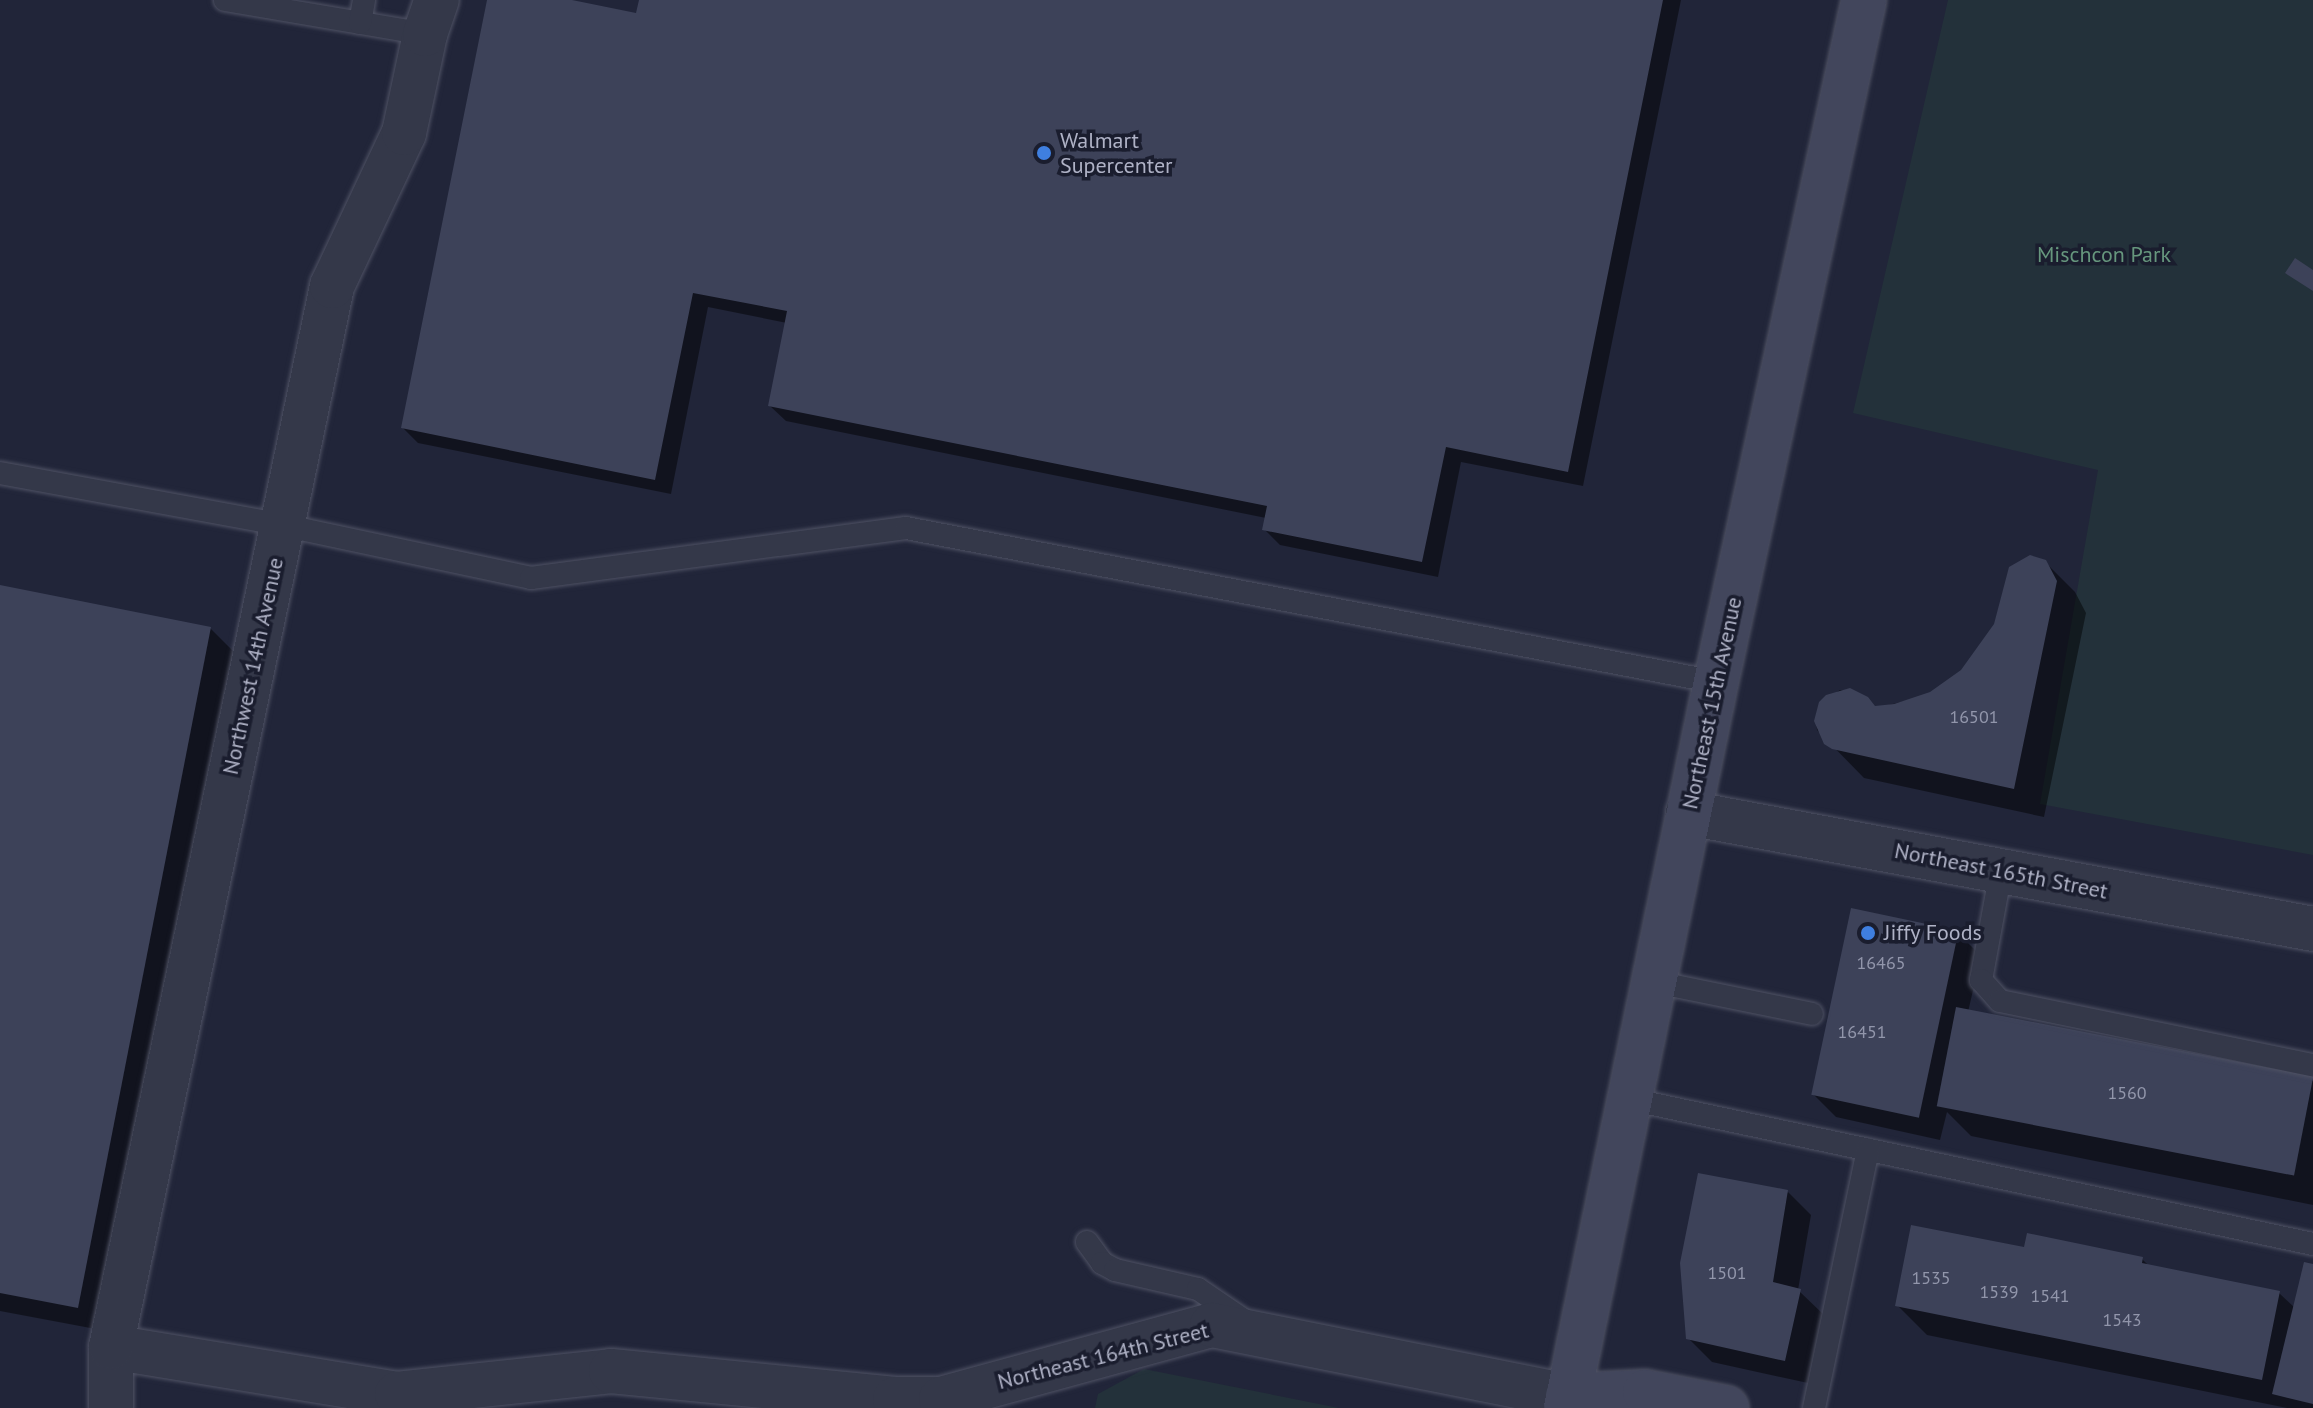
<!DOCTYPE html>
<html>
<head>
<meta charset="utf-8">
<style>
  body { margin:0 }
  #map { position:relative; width:2313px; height:1408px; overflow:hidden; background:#212539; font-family:"PT Sans",sans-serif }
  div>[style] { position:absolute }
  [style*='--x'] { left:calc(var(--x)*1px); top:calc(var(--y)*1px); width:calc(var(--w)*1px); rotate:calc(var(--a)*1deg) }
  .green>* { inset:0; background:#23313a }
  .shadow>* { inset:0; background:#0007 }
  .building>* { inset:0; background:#3d4259; transform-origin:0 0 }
  .roads { filter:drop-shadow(0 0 2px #4f5264) drop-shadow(0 0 2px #4f5264) }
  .lane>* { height:22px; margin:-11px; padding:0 11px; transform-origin:11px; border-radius:11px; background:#343849 }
  .street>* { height:44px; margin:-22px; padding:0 22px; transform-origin:22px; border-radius:22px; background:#343849 }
  .secondary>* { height:44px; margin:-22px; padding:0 22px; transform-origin:22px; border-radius:22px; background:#42465c }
  .dots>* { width:22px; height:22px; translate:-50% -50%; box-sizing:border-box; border:4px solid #1a1d2e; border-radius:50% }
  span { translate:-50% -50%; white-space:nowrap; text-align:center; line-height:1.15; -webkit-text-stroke:7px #1a1d2e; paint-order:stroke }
  .number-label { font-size:18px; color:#9296ab }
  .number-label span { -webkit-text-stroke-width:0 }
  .poi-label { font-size:22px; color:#afb2c6 }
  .left { translate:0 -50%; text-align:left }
  .park-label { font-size:22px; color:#66967d }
  .street-label { font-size:22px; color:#afb2c6 }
</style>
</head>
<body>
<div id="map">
  <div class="green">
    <div style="clip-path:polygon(1948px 0,2313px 0,2313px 855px,2040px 804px,2098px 470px,1853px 413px)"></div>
    <div style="clip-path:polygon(1144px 1369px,1339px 1408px,1095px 1408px,1098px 1394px)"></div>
  </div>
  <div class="shadow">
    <div style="clip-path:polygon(489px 0,562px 0,638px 15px,641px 0,1681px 0,1583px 486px,1461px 462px,1438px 577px,1280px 545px,1264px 529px,1266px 518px,786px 421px,770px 406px,787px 323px,708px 307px,671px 494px,418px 443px,403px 428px)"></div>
    <div style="clip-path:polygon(2045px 562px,2075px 592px,2086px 613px,2044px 817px,1864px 778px,1817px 730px,1816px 721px,1821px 703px,1840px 690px,1859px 693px,1874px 709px,1931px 694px,1963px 672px)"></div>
    <div style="clip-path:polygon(0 587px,210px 628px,233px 651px,101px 1330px,0 1311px)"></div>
    <div style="clip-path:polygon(1958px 933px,1981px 956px,1968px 1012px,2313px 1081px,2313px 1205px,1971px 1136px,1947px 1112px,1940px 1140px,1836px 1117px,1813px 1094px)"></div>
    <div style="clip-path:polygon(1788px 1192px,1811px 1215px,1798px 1290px,1823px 1314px,1808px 1383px,1712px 1362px,1688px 1338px)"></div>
    <div style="clip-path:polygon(2025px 1249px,2142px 1259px,2150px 1267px,2279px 1293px,2295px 1308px,2313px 1266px,2313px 1408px,2287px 1408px,1927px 1335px,1897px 1305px)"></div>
  </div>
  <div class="building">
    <div style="clip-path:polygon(487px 0,572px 0,636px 13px,639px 0,1663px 0,1568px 472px,1446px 447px,1422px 562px,1262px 530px,1267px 506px,768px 406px,787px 311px,693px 293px,655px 480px,401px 428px)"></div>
    <div style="clip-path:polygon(2295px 258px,2313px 270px,2313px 291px,2285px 273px)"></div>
    <div style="clip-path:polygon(2030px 555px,2046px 560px,2057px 581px,2014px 789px,1832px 749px,1824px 744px,1814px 721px,1819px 702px,1826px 695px,1850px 688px,1868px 697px,1875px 706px,1894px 704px,1930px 692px,1961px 670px,1994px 624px,2009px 567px)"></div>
    <div style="clip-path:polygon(0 585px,211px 627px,78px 1308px,0 1293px)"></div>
    <div style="left:1851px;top:908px;width:110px;height:191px;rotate:12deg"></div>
    <div style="left:1956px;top:1007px;width:364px;height:101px;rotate:11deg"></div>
    <div style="clip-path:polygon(1698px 1173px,1788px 1190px,1773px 1282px,1801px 1289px,1785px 1361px,1686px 1339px,1680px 1263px)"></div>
    <div style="clip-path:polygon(1911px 1225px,2024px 1247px,2027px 1233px,2143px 1257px,2142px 1263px,2280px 1291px,2262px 1380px,1895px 1306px)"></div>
    <div style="clip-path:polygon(2304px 1262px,2313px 1264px,2313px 1404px,2272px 1394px)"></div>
  </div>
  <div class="roads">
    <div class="lane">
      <div style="--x:225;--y:0;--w:203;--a:9.6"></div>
      <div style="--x:360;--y:23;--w:23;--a:-80"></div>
      <div style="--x:0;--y:473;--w:287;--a:10.4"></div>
      <div style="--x:282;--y:525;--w:255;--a:12"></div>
      <div style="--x:531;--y:578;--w:378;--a:-7.6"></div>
      <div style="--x:906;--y:528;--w:825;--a:10.76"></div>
      <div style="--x:2001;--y:871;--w:111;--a:100.4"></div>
      <div style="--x:1981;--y:980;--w:28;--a:48"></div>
      <div style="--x:2000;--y:1001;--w:319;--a:11.6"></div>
      <div style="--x:1655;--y:982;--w:160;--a:11.5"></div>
      <div style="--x:1629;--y:1099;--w:699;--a:11.97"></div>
      <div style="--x:1087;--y:1242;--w:26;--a:54"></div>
      <div style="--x:1102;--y:1263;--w:15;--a:28"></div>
      <div style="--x:1115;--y:1270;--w:85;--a:12.9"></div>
      <div style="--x:1198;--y:1289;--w:57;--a:34.2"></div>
      <div style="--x:1814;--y:1408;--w:264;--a:-78.2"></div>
    </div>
    <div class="street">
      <div style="--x:1688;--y:813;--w:636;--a:10.51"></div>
      <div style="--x:111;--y:1347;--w:290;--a:9.3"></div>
      <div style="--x:397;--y:1394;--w:215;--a:-6.1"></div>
      <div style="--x:611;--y:1371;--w:285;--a:5.6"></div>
      <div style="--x:895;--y:1399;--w:46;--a:0"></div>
      <div style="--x:941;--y:1399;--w:281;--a:-15.3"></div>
      <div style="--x:1212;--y:1325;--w:363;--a:11.3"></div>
      <div style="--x:111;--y:1408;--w:61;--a:-90"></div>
      <div style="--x:111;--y:1347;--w:1084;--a:-78.23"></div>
      <div style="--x:332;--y:286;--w:169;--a:-64.8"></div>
      <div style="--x:404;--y:133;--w:101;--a:-78"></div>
      <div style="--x:425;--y:34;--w:36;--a:-71"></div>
    </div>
    <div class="secondary">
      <div style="--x:1568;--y:1396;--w:77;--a:-3"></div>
      <div style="--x:1645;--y:1392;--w:83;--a:11.2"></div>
      <div style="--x:1566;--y:1408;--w:741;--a:-78.33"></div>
      <div style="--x:1716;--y:682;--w:698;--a:-77.76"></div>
    </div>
  </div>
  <div class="dots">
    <div style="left:1044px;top:153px;background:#3f7fe0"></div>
    <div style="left:1868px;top:933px;background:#3f7fe0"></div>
  </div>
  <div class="number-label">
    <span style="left:1974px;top:717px">16501</span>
    <span style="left:1881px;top:963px">16465</span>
    <span style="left:1862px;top:1032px">16451</span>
    <span style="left:2127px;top:1093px">1560</span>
    <span style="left:1727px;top:1273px">1501</span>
    <span style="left:1931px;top:1278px">1535</span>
    <span style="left:1999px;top:1292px">1539</span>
    <span style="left:2050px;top:1296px">1541</span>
    <span style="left:2122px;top:1320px">1543</span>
  </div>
  <div class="poi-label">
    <span class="left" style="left:1060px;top:153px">Walmart<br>Supercenter</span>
    <span class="left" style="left:1884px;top:933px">Jiffy Foods</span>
  </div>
  <div class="park-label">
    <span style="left:2104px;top:255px">Mischcon Park</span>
  </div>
  <div class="street-label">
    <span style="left:253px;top:666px;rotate:-78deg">Northwest 14th Avenue</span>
    <span style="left:1712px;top:703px;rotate:-78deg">Northeast 15th Avenue</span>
    <span style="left:2001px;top:871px;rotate:11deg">Northeast 165th Street</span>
    <span style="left:1103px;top:1356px;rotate:-14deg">Northeast 164th Street</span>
  </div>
</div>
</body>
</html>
